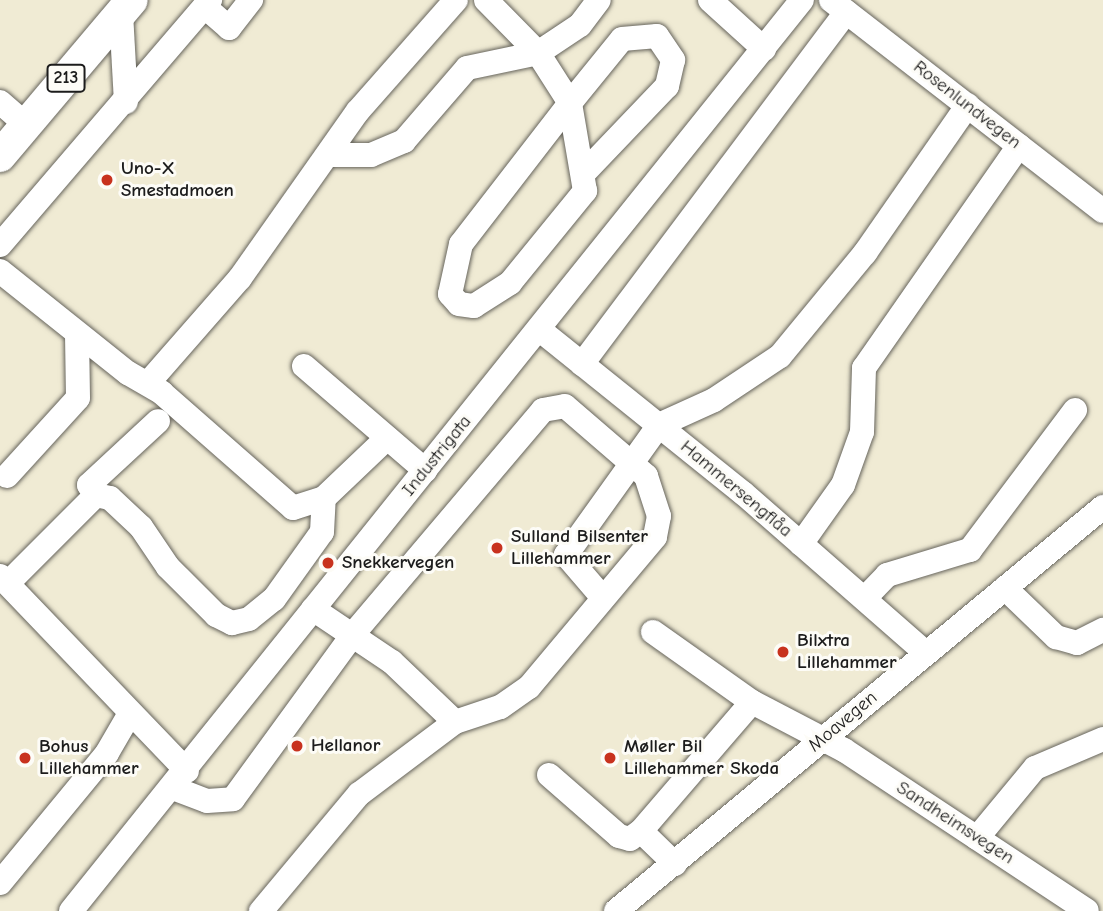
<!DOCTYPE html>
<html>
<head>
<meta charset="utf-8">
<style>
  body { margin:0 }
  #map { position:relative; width:1103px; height:911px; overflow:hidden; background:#f0ebd4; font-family:"Comic Neue",sans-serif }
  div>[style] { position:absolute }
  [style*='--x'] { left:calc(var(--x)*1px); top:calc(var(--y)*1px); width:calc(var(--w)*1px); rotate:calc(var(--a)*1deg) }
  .roads { filter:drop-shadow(0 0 2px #66645c) drop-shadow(0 0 2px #66645c) }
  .minor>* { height:24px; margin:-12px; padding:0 12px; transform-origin:12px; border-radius:12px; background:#fff }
  .major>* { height:32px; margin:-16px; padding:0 16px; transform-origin:16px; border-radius:16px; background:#fff }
  .dots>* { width:19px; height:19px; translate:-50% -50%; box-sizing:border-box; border:4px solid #fdfcf7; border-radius:50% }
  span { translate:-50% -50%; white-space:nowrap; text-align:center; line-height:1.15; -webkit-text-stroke:6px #fdfcf7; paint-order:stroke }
  .shield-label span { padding:2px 5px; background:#fdfcf7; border:2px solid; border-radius:5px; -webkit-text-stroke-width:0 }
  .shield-label { font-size:18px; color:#1c1c1c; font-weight:700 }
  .street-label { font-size:19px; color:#1c1c1c }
  .poi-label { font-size:19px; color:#1c1c1c; font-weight:700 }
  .left { translate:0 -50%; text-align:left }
</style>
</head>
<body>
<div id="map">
  <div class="roads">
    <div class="minor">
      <div style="--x:486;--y:0;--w:74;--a:45.5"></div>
      <div style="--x:538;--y:53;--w:50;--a:-33.7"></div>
      <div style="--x:580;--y:25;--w:31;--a:-53"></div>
      <div style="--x:710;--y:0;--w:73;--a:42.2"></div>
      <div style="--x:831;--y:0;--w:344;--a:37.8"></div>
      <div style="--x:205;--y:7;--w:32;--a:41"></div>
      <div style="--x:229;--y:28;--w:36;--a:-52"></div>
      <div style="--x:121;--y:13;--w:89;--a:86.8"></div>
      <div style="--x:0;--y:102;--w:35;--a:41"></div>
      <div style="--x:328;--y:155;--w:43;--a:0"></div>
      <div style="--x:371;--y:155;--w:36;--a:-23"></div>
      <div style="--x:404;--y:141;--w:96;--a:-49.2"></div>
      <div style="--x:467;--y:68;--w:73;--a:-11.9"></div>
      <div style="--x:538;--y:53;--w:59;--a:57.4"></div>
      <div style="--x:570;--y:103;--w:178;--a:127.7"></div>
      <div style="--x:461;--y:244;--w:51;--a:102.4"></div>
      <div style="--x:450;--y:294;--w:13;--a:48"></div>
      <div style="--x:459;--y:304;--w:15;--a:8"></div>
      <div style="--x:474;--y:306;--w:43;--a:-32.6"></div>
      <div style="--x:510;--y:283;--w:119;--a:-50.8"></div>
      <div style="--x:585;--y:191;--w:89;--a:-99.7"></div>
      <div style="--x:570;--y:103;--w:82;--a:-50.9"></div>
      <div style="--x:622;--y:39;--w:35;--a:-5"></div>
      <div style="--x:657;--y:36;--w:29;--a:56"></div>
      <div style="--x:673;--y:60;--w:27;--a:103"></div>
      <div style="--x:667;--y:86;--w:120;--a:133.7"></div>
      <div style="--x:0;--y:245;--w:323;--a:-49.4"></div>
      <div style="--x:0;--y:271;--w:164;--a:38.6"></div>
      <div style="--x:128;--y:373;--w:39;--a:30"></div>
      <div style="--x:162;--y:393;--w:174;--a:41.3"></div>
      <div style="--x:293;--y:508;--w:33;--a:-18"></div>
      <div style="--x:324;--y:498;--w:87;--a:-43.6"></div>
      <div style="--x:540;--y:330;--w:260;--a:38.8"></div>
      <div style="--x:743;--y:493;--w:243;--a:41.2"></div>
      <div style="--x:582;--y:364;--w:440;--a:-53.1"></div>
      <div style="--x:304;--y:366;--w:160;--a:40.7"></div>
      <div style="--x:149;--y:382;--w:138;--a:-48.8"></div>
      <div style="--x:240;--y:278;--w:204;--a:-54.8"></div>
      <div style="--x:358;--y:111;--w:148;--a:-48.6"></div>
      <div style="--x:7;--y:476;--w:105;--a:-47.7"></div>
      <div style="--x:78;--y:398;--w:63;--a:-90.9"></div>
      <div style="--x:96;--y:495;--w:12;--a:-125"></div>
      <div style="--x:89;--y:485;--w:94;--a:-42.8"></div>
      <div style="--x:801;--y:544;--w:72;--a:-54.6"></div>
      <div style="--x:843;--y:485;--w:56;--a:-70.3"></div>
      <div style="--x:862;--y:432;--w:64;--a:-88.2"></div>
      <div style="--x:864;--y:368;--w:271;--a:-55.1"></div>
      <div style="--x:0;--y:576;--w:270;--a:46.2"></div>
      <div style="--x:8;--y:583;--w:124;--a:-45"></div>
      <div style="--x:96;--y:495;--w:14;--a:12"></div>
      <div style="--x:110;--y:498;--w:42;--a:43.1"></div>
      <div style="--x:141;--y:527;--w:48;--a:56"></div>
      <div style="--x:168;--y:567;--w:68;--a:45"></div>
      <div style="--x:216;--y:615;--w:18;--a:27"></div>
      <div style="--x:232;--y:623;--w:17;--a:-13"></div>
      <div style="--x:249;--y:619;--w:32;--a:-39"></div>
      <div style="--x:274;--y:599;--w:82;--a:-54.4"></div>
      <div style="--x:322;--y:532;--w:34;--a:-87"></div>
      <div style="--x:1005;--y:588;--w:71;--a:43.9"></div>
      <div style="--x:1056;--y:637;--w:22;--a:16"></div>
      <div style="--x:1077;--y:643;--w:29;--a:-27"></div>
      <div style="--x:603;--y:598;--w:57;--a:-130.7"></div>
      <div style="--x:566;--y:555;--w:160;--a:-54.4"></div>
      <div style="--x:659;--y:425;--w:60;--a:-24.4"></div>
      <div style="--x:714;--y:400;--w:79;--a:-33.7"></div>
      <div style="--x:780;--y:356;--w:134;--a:-50.5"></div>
      <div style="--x:865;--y:253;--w:180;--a:-55.2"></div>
      <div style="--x:865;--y:598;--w:32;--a:-46"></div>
      <div style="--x:887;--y:575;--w:87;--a:-16.8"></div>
      <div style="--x:970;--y:550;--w:175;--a:-53.1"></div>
      <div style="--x:313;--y:609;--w:95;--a:33.9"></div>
      <div style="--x:392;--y:662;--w:87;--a:43.6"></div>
      <div style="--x:653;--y:632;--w:121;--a:35.3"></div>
      <div style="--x:752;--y:702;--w:104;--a:27.6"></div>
      <div style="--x:844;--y:750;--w:291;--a:33.5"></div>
      <div style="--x:549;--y:775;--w:93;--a:41.1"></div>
      <div style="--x:619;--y:836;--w:11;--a:15"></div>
      <div style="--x:630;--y:839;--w:14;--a:-36"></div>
      <div style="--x:173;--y:788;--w:36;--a:21"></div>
      <div style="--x:207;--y:801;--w:26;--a:-4"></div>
      <div style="--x:233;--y:799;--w:205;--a:-53.9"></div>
      <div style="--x:354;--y:633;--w:292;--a:-49.7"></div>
      <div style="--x:543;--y:410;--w:22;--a:-10"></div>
      <div style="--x:565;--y:406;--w:107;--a:40.8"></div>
      <div style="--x:646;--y:476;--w:42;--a:72"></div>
      <div style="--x:659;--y:516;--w:21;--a:101"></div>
      <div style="--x:655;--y:537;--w:196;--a:130"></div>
      <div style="--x:529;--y:687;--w:35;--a:145"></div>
      <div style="--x:500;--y:707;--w:47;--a:161.6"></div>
      <div style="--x:455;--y:722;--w:120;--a:143.1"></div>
      <div style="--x:359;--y:794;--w:153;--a:129.9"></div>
      <div style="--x:977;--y:838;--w:91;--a:-50.4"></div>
      <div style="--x:1035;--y:768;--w:74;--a:-23.1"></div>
      <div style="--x:675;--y:864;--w:47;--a:-135.9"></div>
      <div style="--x:641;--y:831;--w:170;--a:-49.3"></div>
      <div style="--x:0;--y:883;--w:168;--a:-50.5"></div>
      <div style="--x:107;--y:753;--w:44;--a:-59.9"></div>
      <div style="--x:71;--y:911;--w:1168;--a:-51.26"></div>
      <div style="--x:616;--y:911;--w:633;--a:-39.68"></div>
    </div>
    <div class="major">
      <div style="--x:0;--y:156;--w:204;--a:-49.8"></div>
    </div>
  </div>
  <div class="dots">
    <div style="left:107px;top:180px;background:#c8321e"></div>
    <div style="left:497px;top:548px;background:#c8321e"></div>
    <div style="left:328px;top:563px;background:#c8321e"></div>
    <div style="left:783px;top:652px;background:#c8321e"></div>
    <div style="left:297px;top:746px;background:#c8321e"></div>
    <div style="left:25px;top:758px;background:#c8321e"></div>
    <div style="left:610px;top:758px;background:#c8321e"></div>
  </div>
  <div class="shield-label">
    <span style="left:66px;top:78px">213</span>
  </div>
  <div class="street-label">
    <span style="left:967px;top:105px;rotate:38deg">Rosenlundvegen</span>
    <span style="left:437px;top:456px;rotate:-51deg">Industrigata</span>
    <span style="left:736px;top:489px;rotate:40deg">Hammersengflåa</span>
    <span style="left:843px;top:722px;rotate:-40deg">Moavegen</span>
    <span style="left:955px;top:823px;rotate:33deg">Sandheimsvegen</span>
  </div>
  <div class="poi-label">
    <span class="left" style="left:121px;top:180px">Uno-X<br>Smestadmoen</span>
    <span class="left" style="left:511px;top:548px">Sulland Bilsenter<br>Lillehammer</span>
    <span class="left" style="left:342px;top:563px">Snekkervegen</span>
    <span class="left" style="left:797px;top:652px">Bilxtra<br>Lillehammer</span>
    <span class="left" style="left:311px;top:746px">Hellanor</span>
    <span class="left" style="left:39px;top:758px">Bohus<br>Lillehammer</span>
    <span class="left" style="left:624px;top:758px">Møller Bil<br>Lillehammer Skoda</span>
  </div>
</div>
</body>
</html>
